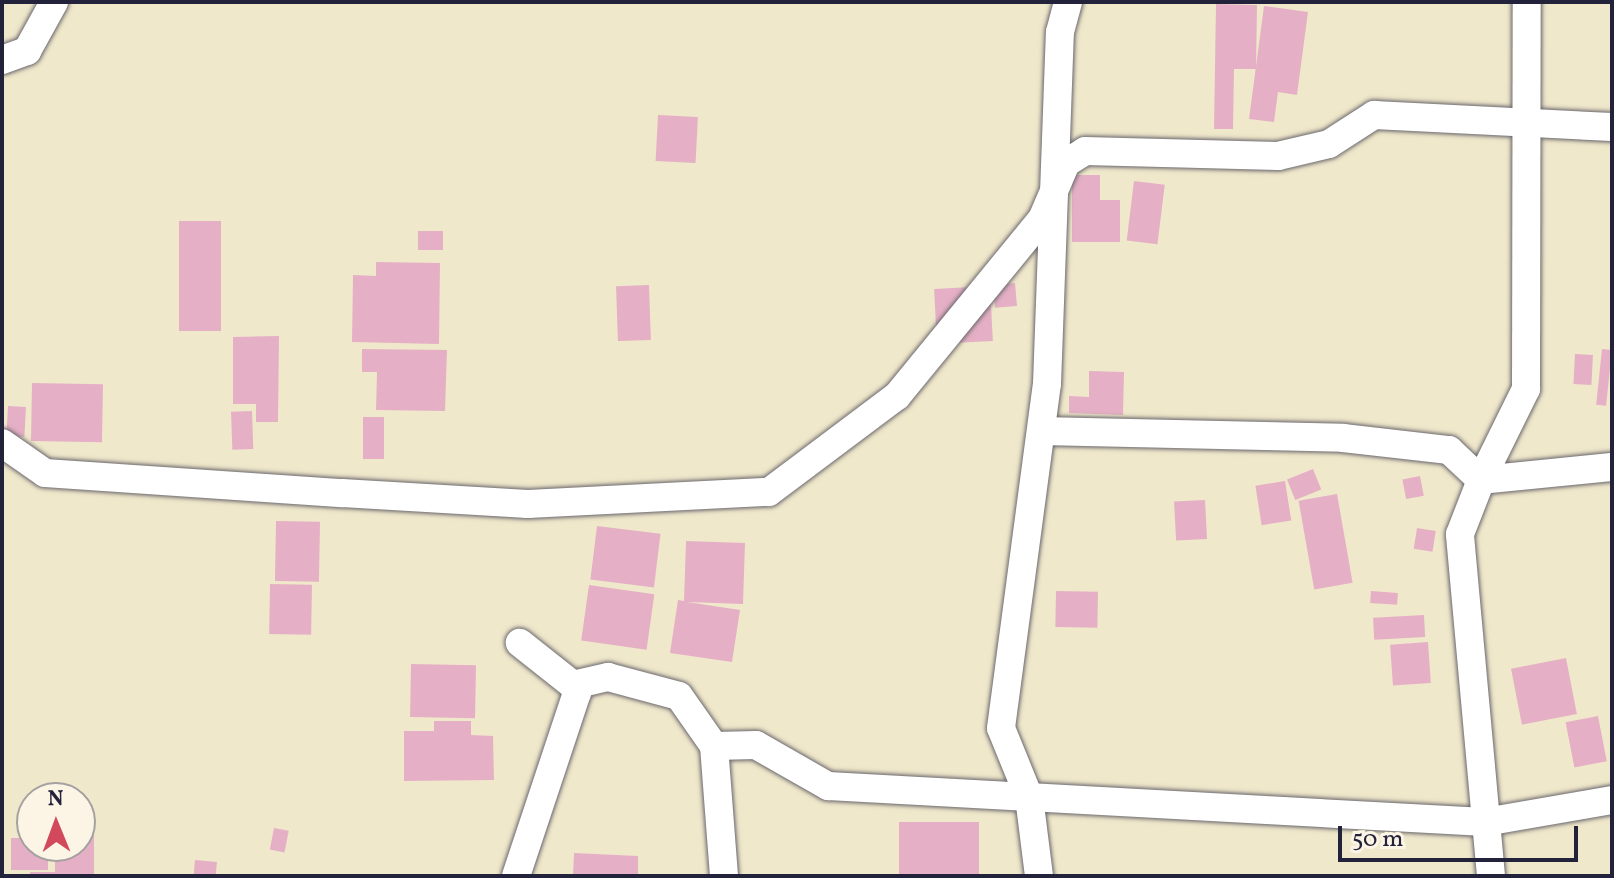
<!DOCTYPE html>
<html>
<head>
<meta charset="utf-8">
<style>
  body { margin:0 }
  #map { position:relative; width:1614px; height:878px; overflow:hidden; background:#f0e8cb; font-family:Vollkorn,serif }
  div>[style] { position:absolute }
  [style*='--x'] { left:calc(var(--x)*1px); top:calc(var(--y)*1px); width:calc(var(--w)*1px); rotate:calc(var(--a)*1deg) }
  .building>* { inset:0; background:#e5b0c5; transform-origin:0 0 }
  .roads { filter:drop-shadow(0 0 2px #6a676d) drop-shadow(0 0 2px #6a676d) }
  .street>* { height:28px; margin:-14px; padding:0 14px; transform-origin:14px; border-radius:14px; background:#fff }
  span { translate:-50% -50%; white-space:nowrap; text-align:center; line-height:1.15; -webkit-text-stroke:8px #fcf5e5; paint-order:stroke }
  .frame { position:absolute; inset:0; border:4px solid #22223b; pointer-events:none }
  .north { position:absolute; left:16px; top:782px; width:80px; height:80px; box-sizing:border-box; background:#fcf5e5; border:2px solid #a5a1a1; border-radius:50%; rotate:359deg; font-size:22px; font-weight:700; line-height:32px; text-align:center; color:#22223b }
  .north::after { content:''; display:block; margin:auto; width:28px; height:36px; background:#d1495b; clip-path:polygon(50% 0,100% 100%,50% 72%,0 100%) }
  .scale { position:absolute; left:1338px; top:826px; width:240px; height:36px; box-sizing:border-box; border:4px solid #22223b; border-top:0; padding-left:10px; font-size:24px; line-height:28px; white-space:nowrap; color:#22223b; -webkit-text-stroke:6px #fcf5e5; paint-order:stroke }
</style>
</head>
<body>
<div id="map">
  <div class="building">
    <div style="clip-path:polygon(1216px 4px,1257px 5px,1256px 69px,1234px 69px,1233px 129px,1214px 129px)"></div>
    <div style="clip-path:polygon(1264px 6px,1308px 12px,1297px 95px,1278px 92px,1274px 122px,1249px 119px)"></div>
    <div style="left:658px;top:115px;width:40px;height:46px;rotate:3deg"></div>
    <div style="clip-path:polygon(1072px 175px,1100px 175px,1100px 200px,1120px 200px,1120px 242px,1072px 242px)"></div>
    <div style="left:1134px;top:181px;width:31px;height:60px;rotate:7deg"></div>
    <div style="left:179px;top:221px;width:42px;height:110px"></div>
    <div style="left:418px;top:231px;width:25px;height:19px"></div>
    <div style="clip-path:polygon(376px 262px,440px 263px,439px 344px,352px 342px,353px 275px,376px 276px)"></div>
    <div style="left:1015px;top:283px;width:23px;height:22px;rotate:85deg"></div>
    <div style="left:649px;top:285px;width:55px;height:33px;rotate:88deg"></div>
    <div style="left:990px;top:286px;width:55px;height:56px;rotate:87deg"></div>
    <div style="clip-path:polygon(279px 336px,278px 422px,256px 422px,256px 404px,233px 404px,233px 337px)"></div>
    <div style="clip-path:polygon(362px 349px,447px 350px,445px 411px,376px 410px,377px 372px,362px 372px)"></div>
    <div style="left:1602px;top:349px;width:10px;height:56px;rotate:6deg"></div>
    <div style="left:1575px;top:354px;width:18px;height:30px;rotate:3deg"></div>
    <div style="clip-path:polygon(1089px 371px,1124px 372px,1123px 415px,1069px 413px,1069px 396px,1089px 397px)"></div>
    <div style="left:32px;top:383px;width:71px;height:58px;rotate:1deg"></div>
    <div style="left:8px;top:406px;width:18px;height:30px;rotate:3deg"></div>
    <div style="left:252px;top:411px;width:38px;height:21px;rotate:88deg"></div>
    <div style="left:363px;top:417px;width:21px;height:42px"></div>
    <div style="left:1313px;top:469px;width:22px;height:28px;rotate:68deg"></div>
    <div style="left:1420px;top:476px;width:20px;height:18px;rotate:79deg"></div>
    <div style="left:1285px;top:481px;width:40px;height:30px;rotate:81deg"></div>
    <div style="left:1337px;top:494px;width:90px;height:39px;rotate:80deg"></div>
    <div style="left:1205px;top:500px;width:39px;height:31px;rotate:87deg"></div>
    <div style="left:276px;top:521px;width:44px;height:60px;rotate:1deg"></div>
    <div style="left:597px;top:526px;width:64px;height:54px;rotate:7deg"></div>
    <div style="left:1417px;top:528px;width:19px;height:21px;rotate:9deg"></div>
    <div style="clip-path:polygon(686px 541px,745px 543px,743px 604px,687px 602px,740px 610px,732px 662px,670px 653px,678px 600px,684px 601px)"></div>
    <div style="left:270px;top:584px;width:42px;height:50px;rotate:1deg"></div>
    <div style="left:589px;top:585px;width:66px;height:56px;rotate:8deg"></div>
    <div style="left:1056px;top:591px;width:42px;height:36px;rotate:1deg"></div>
    <div style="left:1371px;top:591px;width:27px;height:12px;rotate:4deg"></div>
    <div style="left:1424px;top:615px;width:22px;height:51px;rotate:87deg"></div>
    <div style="left:1428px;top:642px;width:41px;height:38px;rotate:86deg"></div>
    <div style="left:1566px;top:658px;width:57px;height:56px;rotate:79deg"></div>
    <div style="left:411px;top:664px;width:65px;height:53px;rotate:1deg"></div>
    <div style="left:1598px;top:716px;width:46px;height:33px;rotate:79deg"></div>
    <div style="clip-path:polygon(434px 721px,471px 721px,471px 735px,493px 736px,494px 780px,404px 781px,404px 731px,434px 731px)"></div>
    <div style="clip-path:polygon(80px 812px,94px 812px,94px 876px,30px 876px,30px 872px,55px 872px,55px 846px,80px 846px)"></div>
    <div style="left:899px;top:822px;width:80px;height:52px"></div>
    <div style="left:274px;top:828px;width:15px;height:22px;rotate:11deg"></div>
    <div style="clip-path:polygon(11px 838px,32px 838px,32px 846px,48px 846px,48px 870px,11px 870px)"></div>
    <div style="clip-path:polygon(574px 853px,638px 856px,638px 876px,573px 876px)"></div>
    <div style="left:195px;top:860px;width:22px;height:16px;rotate:5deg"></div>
  </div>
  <div class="roads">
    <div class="street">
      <div style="--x:2;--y:60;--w:27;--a:-20"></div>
      <div style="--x:27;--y:51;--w:56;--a:-61.1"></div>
      <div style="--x:1041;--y:431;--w:302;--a:1.3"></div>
      <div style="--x:1343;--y:438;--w:107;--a:6.5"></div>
      <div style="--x:1449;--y:450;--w:44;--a:43.2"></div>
      <div style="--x:1481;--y:480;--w:102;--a:-63.7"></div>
      <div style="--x:1526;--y:389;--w:387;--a:-89.9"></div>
      <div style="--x:2;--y:443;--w:52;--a:34.9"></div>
      <div style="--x:45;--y:473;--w:298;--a:3.9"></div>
      <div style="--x:342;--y:493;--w:186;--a:3.4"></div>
      <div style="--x:528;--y:504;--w:241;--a:-2.9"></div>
      <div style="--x:769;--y:492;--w:160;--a:-36.9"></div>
      <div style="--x:897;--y:396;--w:229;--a:-50.7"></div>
      <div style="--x:1042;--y:219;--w:61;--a:-66.8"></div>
      <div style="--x:1066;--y:163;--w:22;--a:-32"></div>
      <div style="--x:1085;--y:151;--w:193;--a:1.5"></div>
      <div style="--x:1278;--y:156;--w:52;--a:-13.2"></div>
      <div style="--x:1329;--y:144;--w:54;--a:-32.8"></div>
      <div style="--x:1374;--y:115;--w:238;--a:2.9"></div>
      <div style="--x:573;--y:685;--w:36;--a:-13"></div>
      <div style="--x:608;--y:677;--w:73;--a:15"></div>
      <div style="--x:679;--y:696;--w:61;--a:55"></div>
      <div style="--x:714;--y:746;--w:130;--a:85.6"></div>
      <div style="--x:714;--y:746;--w:42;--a:-1.4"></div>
      <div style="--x:756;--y:745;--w:83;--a:29.7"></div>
      <div style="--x:828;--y:786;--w:658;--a:3.14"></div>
      <div style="--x:1485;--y:822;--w:129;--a:-9.8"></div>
      <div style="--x:516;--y:876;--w:193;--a:-71.6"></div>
      <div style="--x:577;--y:693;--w:9;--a:-117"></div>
      <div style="--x:573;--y:685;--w:68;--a:-141.6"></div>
      <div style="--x:1039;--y:876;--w:80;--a:-97.2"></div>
      <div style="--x:1029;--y:797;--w:74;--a:-112.1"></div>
      <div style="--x:1001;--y:728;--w:347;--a:-82.4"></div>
      <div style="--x:1047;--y:384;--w:352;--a:-87.9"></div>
      <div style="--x:1060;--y:32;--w:31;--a:-75"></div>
      <div style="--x:1491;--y:876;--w:343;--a:-95.2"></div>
      <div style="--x:1460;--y:534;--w:58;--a:-68.7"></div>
      <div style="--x:1481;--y:480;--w:132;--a:-5.7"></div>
    </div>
  </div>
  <div class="frame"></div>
  <div class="north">N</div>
  <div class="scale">50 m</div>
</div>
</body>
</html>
